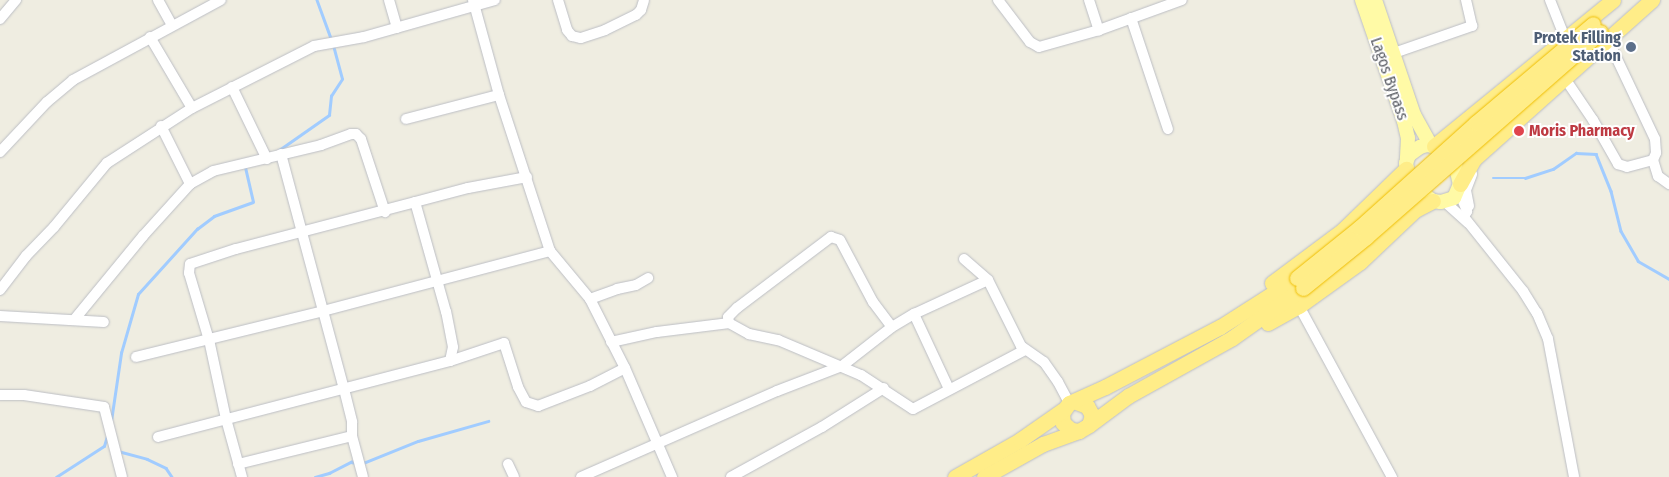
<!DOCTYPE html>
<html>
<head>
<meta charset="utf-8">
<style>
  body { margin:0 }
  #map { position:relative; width:1669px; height:477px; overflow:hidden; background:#efede1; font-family:"Fira Sans Condensed",sans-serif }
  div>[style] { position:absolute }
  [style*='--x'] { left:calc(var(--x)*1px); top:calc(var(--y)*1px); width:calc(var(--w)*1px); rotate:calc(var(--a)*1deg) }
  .stream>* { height:2.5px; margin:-1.25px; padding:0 1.25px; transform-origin:1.25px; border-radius:1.25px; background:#a1ccff }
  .roads { filter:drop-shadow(0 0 1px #bcbec4) drop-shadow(0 0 1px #bcbec4) }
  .minor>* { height:10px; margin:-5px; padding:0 5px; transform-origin:5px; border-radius:5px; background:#fff }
  .major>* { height:14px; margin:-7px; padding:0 7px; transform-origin:7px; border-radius:7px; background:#fffaa6 }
  .highway>* { height:15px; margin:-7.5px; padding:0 7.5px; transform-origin:7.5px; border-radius:7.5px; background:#ffed88 }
  .bridges { filter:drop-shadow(0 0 1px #f0be00) drop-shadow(0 0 1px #f0be00) }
  .highway-bridge>* { height:15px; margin:-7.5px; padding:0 7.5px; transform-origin:7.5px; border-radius:7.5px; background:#ffed88 }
  .dots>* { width:14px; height:14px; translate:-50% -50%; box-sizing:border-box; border:2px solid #fff; border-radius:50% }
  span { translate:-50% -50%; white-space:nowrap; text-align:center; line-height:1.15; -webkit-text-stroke:4px #fff; paint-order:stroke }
  .service-label { font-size:16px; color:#4e5e75; font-weight:700 }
  .right { translate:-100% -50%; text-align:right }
  .street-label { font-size:16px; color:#5a5d64 }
  .health-label { font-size:16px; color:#be3a42; font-weight:700 }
  .left { translate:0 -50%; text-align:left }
</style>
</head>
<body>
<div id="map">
  <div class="stream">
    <div style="--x:317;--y:0;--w:44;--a:69.9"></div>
    <div style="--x:279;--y:150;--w:61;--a:-35"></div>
    <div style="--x:329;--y:115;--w:19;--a:-84"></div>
    <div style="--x:331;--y:96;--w:20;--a:-57"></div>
    <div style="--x:342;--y:79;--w:34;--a:-105"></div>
    <div style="--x:1493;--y:178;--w:32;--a:0"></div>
    <div style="--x:1525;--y:178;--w:29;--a:-18"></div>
    <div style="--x:1553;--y:169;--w:28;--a:-35"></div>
    <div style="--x:1576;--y:153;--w:20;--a:3"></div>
    <div style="--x:1596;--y:154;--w:40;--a:68"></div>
    <div style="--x:1611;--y:191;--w:41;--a:76"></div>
    <div style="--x:1621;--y:231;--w:34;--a:60"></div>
    <div style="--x:1638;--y:261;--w:36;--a:30"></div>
    <div style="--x:111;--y:421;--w:69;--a:-81.6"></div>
    <div style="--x:121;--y:353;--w:61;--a:-73.9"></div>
    <div style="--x:138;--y:294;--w:88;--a:-47.8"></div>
    <div style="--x:197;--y:229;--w:21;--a:-37"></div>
    <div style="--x:214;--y:216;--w:41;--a:-19.7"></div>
    <div style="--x:253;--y:202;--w:36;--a:-103"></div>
    <div style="--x:118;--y:451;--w:30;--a:15"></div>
    <div style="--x:147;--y:459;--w:21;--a:25"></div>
    <div style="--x:166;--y:468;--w:11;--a:56"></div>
    <div style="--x:361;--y:464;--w:61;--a:-22"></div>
    <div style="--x:418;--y:441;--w:73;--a:-15.9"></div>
    <div style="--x:56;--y:477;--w:57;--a:-32.9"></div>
    <div style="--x:104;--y:446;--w:10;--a:-73"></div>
    <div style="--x:315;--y:477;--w:15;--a:-16"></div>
    <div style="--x:329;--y:473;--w:25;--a:-27"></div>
    <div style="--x:351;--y:462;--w:5;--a:11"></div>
  </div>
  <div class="roads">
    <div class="minor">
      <div style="--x:158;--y:0;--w:29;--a:61"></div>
      <div style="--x:389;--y:0;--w:29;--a:74"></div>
      <div style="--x:473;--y:0;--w:98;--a:74.7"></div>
      <div style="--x:499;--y:95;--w:164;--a:71.9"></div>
      <div style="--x:550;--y:251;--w:62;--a:50.2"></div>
      <div style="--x:590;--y:299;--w:77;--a:63.1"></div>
      <div style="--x:625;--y:368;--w:119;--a:66.7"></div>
      <div style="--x:558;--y:0;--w:31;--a:73"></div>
      <div style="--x:567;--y:30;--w:8;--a:50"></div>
      <div style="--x:572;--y:36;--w:9;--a:13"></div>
      <div style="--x:581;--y:38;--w:25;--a:-18"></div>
      <div style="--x:605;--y:30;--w:34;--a:-26"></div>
      <div style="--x:636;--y:15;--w:7;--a:-45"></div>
      <div style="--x:641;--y:10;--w:10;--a:-73"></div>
      <div style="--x:998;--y:0;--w:53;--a:52.7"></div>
      <div style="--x:1030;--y:42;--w:10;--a:29"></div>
      <div style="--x:1039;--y:47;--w:62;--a:-15.8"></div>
      <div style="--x:1099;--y:30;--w:88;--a:-19.9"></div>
      <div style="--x:1089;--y:0;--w:32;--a:72"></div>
      <div style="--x:1550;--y:0;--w:41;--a:68.5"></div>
      <div style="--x:1131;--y:18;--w:117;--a:71.6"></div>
      <div style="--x:0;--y:19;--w:25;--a:-50"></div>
      <div style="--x:150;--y:37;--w:82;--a:59.4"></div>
      <div style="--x:1394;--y:53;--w:83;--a:-19.1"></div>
      <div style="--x:1472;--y:26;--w:27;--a:-103"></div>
      <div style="--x:1568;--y:83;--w:45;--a:56"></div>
      <div style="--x:1593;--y:120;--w:51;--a:60.4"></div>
      <div style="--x:1618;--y:164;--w:9;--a:18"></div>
      <div style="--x:1627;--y:167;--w:27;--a:-15"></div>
      <div style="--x:1653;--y:160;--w:8;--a:-67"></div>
      <div style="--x:1656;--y:153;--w:14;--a:-94"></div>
      <div style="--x:1655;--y:139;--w:110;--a:-115.4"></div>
      <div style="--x:232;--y:87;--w:80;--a:64.1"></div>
      <div style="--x:406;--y:119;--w:96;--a:-14.5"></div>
      <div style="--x:161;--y:126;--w:65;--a:63.4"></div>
      <div style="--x:0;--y:152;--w:69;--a:-46.8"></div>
      <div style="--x:47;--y:102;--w:34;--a:-40"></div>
      <div style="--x:73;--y:80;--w:168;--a:-28.4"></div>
      <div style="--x:281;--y:154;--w:243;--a:75"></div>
      <div style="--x:344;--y:389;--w:34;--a:76"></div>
      <div style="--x:352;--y:422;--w:14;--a:90"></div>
      <div style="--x:352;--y:436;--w:42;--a:75"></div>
      <div style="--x:1653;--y:160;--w:17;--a:73"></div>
      <div style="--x:1658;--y:176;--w:14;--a:36"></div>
      <div style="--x:1459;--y:192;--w:21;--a:67"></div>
      <div style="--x:1467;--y:211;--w:7;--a:117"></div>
      <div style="--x:1464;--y:217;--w:95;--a:51.4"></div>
      <div style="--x:1523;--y:291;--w:26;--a:58"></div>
      <div style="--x:1537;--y:313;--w:28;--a:67"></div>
      <div style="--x:1548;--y:339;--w:140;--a:79.3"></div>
      <div style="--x:1445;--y:202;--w:31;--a:42"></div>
      <div style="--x:1469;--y:206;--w:16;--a:-101"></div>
      <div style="--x:1466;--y:190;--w:17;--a:-69"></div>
      <div style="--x:964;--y:259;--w:32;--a:41"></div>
      <div style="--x:988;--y:280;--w:74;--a:63.4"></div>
      <div style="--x:1021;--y:346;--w:28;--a:35"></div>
      <div style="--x:1044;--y:362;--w:24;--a:55"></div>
      <div style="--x:1058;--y:382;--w:24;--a:62"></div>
      <div style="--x:0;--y:290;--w:43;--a:-52.6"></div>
      <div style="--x:26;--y:256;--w:40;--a:-46"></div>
      <div style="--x:54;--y:227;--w:83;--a:-50.4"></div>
      <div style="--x:107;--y:163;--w:101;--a:-32.9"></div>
      <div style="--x:192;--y:108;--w:137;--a:-26.9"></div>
      <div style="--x:314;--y:46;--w:51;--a:-10.2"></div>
      <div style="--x:364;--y:37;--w:136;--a:-15.8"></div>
      <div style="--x:590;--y:299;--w:29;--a:-20"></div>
      <div style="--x:617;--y:289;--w:19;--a:-12"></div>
      <div style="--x:636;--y:285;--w:14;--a:-30"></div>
      <div style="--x:1299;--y:306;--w:195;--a:61.5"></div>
      <div style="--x:914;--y:314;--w:83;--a:65"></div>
      <div style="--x:0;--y:316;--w:104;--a:3.3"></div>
      <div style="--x:74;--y:320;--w:109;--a:-50.6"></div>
      <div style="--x:143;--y:236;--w:70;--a:-47.9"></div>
      <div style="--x:190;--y:184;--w:26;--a:-29"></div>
      <div style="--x:213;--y:171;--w:111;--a:-13.5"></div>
      <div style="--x:321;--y:145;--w:32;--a:-20"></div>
      <div style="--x:351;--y:134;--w:5;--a:0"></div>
      <div style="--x:356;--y:134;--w:7;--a:45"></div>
      <div style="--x:361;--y:139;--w:77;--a:71.8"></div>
      <div style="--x:729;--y:323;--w:6;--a:-99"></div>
      <div style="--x:728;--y:317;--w:13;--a:-45"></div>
      <div style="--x:737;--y:308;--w:118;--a:-37.1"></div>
      <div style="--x:831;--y:237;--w:9;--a:18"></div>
      <div style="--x:840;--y:240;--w:70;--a:62"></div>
      <div style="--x:873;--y:302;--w:31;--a:53"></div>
      <div style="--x:611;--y:342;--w:47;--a:-12.3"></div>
      <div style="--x:657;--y:332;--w:73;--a:-7.1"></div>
      <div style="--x:729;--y:323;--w:23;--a:29"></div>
      <div style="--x:749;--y:334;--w:30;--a:12"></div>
      <div style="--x:778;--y:340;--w:90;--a:22.9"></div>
      <div style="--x:861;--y:375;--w:62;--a:33.2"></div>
      <div style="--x:913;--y:409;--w:127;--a:-27.8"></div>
      <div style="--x:136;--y:357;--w:193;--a:-13.8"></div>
      <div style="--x:323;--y:311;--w:235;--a:-14.8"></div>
      <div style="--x:450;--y:361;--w:57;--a:-18.4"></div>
      <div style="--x:504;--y:343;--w:46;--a:72.3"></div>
      <div style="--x:518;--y:387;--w:17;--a:62"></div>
      <div style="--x:526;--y:402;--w:13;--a:18"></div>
      <div style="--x:538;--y:406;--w:56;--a:-21"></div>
      <div style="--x:590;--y:386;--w:39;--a:-27"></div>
      <div style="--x:0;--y:395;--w:24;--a:0"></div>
      <div style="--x:24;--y:395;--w:81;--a:8.5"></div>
      <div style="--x:104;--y:407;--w:72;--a:75.6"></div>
      <div style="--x:158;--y:437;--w:302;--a:-14.6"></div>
      <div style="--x:450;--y:361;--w:14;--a:-78"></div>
      <div style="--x:453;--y:347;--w:36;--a:-101"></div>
      <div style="--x:446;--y:312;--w:114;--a:-105.7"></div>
      <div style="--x:238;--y:464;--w:117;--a:-13.8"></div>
      <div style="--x:508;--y:464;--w:14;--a:65"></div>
      <div style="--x:242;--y:477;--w:60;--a:-105.4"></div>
      <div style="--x:226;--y:419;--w:81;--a:-102.1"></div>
      <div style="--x:209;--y:340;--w:70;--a:-106.6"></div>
      <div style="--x:189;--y:273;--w:9;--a:-84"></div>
      <div style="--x:190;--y:264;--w:48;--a:-18.1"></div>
      <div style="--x:236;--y:249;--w:185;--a:-14.7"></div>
      <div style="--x:415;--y:202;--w:55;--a:-14.8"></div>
      <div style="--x:468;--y:188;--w:60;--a:-10.6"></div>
      <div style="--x:581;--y:477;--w:214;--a:-23.7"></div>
      <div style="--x:777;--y:391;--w:70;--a:-21"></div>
      <div style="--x:842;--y:366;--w:63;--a:-38"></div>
      <div style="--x:892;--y:327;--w:26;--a:-31"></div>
      <div style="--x:914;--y:314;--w:81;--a:-24.7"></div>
      <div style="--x:731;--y:477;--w:104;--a:-28.8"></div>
      <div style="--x:822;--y:427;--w:73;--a:-32.2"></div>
    </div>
    <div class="major">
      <div style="--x:1362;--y:0;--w:128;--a:70.9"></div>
      <div style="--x:1404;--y:121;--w:17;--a:77"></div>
      <div style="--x:1408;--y:138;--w:21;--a:93"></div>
      <div style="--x:1375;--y:0;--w:121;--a:71.3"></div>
      <div style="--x:1414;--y:115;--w:35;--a:61"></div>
      <div style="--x:1427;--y:145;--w:7;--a:8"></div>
      <div style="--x:1434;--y:146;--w:14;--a:30"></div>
      <div style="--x:1446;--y:153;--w:13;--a:48"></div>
      <div style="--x:1455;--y:163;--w:22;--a:77"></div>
      <div style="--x:1460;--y:184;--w:15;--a:113"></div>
      <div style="--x:1454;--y:198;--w:14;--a:163"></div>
      <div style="--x:1441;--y:202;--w:8;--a:-173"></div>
      <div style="--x:1433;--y:201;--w:19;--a:-144"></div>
      <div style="--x:1418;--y:190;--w:18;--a:-124"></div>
      <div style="--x:1408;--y:175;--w:12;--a:-99"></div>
      <div style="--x:1406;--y:163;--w:9;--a:-69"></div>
      <div style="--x:1409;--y:155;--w:14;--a:-36"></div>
      <div style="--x:1420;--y:147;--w:7;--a:-16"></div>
    </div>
    <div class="highway">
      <div style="--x:1434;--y:146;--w:231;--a:-39.2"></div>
      <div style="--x:1460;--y:184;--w:29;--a:-61"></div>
      <div style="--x:1474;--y:159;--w:239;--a:-41.8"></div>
      <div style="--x:1272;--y:283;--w:89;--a:-36.7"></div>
      <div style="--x:1343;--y:230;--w:88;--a:-44.1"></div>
      <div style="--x:1268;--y:323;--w:35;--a:-29"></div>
      <div style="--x:1299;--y:306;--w:75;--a:-35.8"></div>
      <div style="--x:1360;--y:262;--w:76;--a:-43.4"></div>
      <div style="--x:1415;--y:210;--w:20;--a:-27"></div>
      <div style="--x:1076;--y:402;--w:12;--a:20"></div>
      <div style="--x:1087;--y:406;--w:10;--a:61"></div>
      <div style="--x:1092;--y:415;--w:10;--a:107"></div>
      <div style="--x:1089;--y:425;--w:12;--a:149"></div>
      <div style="--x:1079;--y:431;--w:8;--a:-173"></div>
      <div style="--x:1071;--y:430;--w:11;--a:-139"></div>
      <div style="--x:1063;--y:423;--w:10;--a:-96"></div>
      <div style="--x:1062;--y:413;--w:12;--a:-55"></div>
      <div style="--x:1069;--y:403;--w:39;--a:-24"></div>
      <div style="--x:1105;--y:387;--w:130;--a:-27.6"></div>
      <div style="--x:1220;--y:327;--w:91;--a:-32.5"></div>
      <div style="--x:1089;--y:425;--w:49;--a:-36.6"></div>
      <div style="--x:1128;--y:396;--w:119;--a:-29.1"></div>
      <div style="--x:1232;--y:338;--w:87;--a:-35.2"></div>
      <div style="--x:955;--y:477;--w:75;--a:-29.6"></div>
      <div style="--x:1020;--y:440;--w:52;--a:-34.9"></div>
      <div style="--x:984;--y:477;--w:68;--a:-29.2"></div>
      <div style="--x:1043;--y:444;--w:38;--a:-20"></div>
    </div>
  </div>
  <div class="bridges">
    <div class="highway-bridge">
      <div style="--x:1297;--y:278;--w:80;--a:-38.9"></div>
      <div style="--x:1359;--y:228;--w:157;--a:-41.9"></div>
      <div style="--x:1476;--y:123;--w:153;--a:-40.2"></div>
      <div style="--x:1303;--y:288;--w:81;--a:-39"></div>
      <div style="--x:1366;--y:237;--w:311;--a:-41.2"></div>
    </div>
  </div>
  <div class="dots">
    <div style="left:1631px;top:47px;background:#5c6f8a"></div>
    <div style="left:1519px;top:131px;background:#e0444e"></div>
  </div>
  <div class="service-label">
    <span class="right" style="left:1621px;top:47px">Protek Filling<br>Station</span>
  </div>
  <div class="street-label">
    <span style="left:1389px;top:79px;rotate:71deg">Lagos Bypass</span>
  </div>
  <div class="health-label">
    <span class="left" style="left:1529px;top:131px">Moris Pharmacy</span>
  </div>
</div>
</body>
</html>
